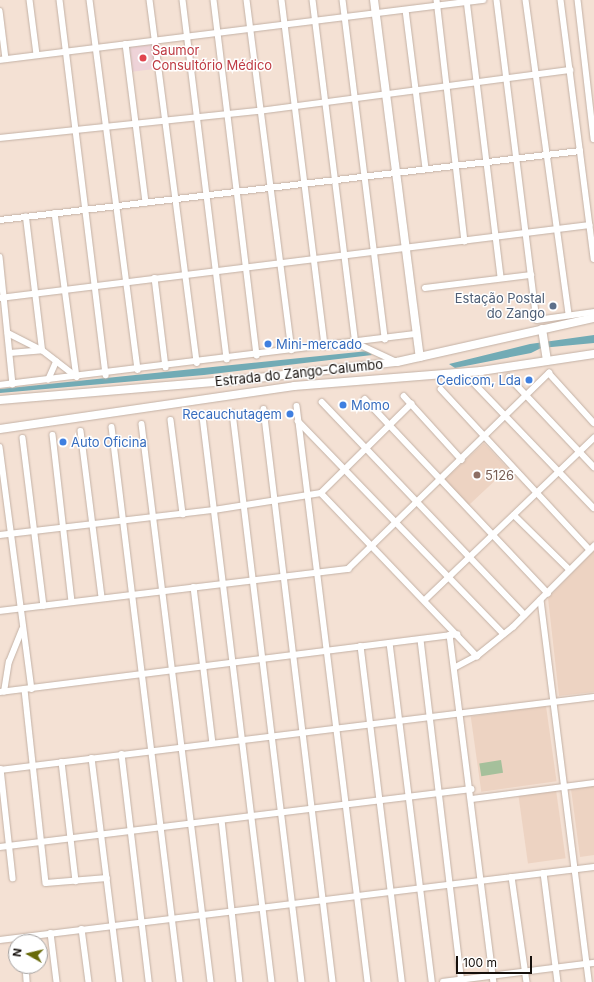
<!DOCTYPE html>
<html>
<head>
<meta charset="utf-8">
<style>
  body { margin:0 }
  #map { position:relative; width:594px; height:982px; overflow:hidden; background:#f4e1d4; font-family:Inter,sans-serif }
  div>[style] { position:absolute }
  [style*='--x'] { left:calc(var(--x)*1px); top:calc(var(--y)*1px); width:calc(var(--w)*1px); rotate:calc(var(--a)*1deg) }
  .built>* { inset:0; background:#edd3c2; transform-origin:0 0 }
  .medical>* { inset:0; background:#eed3d8; transform-origin:0 0 }
  .green>* { inset:0; background:#a5c09b; transform-origin:0 0 }
  .water>* { inset:0; background:#72abb5 }
  .roads { filter:drop-shadow(0 0 1px #c3b1a5) drop-shadow(0 0 1px #c3b1a5) }
  .street>* { height:5.5px; margin:-2.75px; padding:0 2.75px; transform-origin:2.75px; border-radius:2.75px; background:#fff }
  .secondary>* { height:8px; margin:-4px; padding:0 4px; transform-origin:4px; border-radius:4px; background:#fff }
  .dots>* { width:11px; height:11px; translate:-50% -50%; box-sizing:border-box; border:2px solid #fff; border-radius:50% }
  span { translate:-50% -50%; white-space:nowrap; text-align:center; line-height:1.15; -webkit-text-stroke:3px #fff; paint-order:stroke }
  .health-label { font-size:13px; color:#be3a42 }
  .left { translate:0 -50%; text-align:left }
  .service-label { font-size:13px; color:#4e5e75 }
  .right { translate:-100% -50%; text-align:right }
  .shop-label { font-size:13px; color:#366cbe }
  .street-label { font-size:13px; color:#16100c }
  .education-label { font-size:13px; color:#785e54 }
  .north { position:absolute; left:8px; top:934px; width:40px; height:40px; box-sizing:border-box; background:#fff; border:1px solid #a29f9e; border-radius:50%; rotate:278deg; font-size:11px; font-weight:700; line-height:16px; text-align:center; color:#16100c }
  .north::after { content:''; display:block; margin:auto; width:14px; height:18px; background:#686a09; clip-path:polygon(50% 0,100% 100%,50% 72%,0 100%) }
  .scale { position:absolute; left:456px; top:956px; width:76px; height:18px; box-sizing:border-box; border:2px solid #16100c; border-top:0; padding-left:5px; font-size:12px; line-height:14px; white-space:nowrap; color:#16100c; -webkit-text-stroke:3px #fff; paint-order:stroke }
</style>
</head>
<body>
<div id="map">
  <div class="built">
    <div style="left:484px;top:443px;width:35px;height:54px;rotate:47deg"></div>
    <div style="clip-path:polygon(594px 551px,594px 692px,559px 696px,548px 598px)"></div>
    <div style="left:546px;top:706px;width:76px;height:76px;rotate:82deg"></div>
    <div style="clip-path:polygon(594px 786px,594px 855px,580px 857px,571px 789px)"></div>
    <div style="left:556px;top:790px;width:69px;height:38px;rotate:82deg"></div>
  </div>
  <div class="medical">
    <div style="left:153px;top:44px;width:25px;height:24px;rotate:83deg"></div>
  </div>
  <div class="green">
    <div style="left:501px;top:760px;width:13px;height:22px;rotate:81deg"></div>
  </div>
  <div class="water">
    <div style="clip-path:polygon(594px 335px,594px 343px,541px 348px,531px 353px,455px 368px,449px 364px,530px 344px)"></div>
    <div style="clip-path:polygon(368px 351px,372px 355px,204px 375px,0 393px,0 389px)"></div>
  </div>
  <div class="roads">
    <div class="street">
      <div style="--x:30;--y:0;--w:55;--a:82.7"></div>
      <div style="--x:60;--y:0;--w:378;--a:83"></div>
      <div style="--x:90;--y:0;--w:373;--a:82.6"></div>
      <div style="--x:150;--y:0;--w:366;--a:82.6"></div>
      <div style="--x:183;--y:0;--w:362;--a:83"></div>
      <div style="--x:214;--y:0;--w:358;--a:83.1"></div>
      <div style="--x:247;--y:0;--w:353;--a:82.7"></div>
      <div style="--x:282;--y:0;--w:349;--a:82.9"></div>
      <div style="--x:313;--y:0;--w:346;--a:82.9"></div>
      <div style="--x:356;--y:343;--w:45;--a:24.9"></div>
      <div style="--x:343;--y:0;--w:342;--a:82.9"></div>
      <div style="--x:437;--y:0;--w:243;--a:83.4"></div>
      <div style="--x:467;--y:0;--w:280;--a:83"></div>
      <div style="--x:497;--y:0;--w:322;--a:82.9"></div>
      <div style="--x:537;--y:320;--w:58;--a:-8"></div>
      <div style="--x:526;--y:0;--w:318;--a:82.2"></div>
      <div style="--x:561;--y:0;--w:261;--a:82.7"></div>
      <div style="--x:578;--y:0;--w:140;--a:83.4"></div>
      <div style="--x:406;--y:10;--w:160;--a:82.8"></div>
      <div style="--x:0;--y:11;--w:48;--a:82.9"></div>
      <div style="--x:126;--y:44;--w:160;--a:82.8"></div>
      <div style="--x:0;--y:60;--w:487;--a:-7.1"></div>
      <div style="--x:0;--y:138;--w:260;--a:-6"></div>
      <div style="--x:259;--y:111;--w:314;--a:-7.5"></div>
      <div style="--x:55;--y:213;--w:165;--a:82.4"></div>
      <div style="--x:0;--y:220;--w:584;--a:-6.78"></div>
      <div style="--x:0;--y:257;--w:128;--a:84.2"></div>
      <div style="--x:155;--y:278;--w:90;--a:83"></div>
      <div style="--x:425;--y:288;--w:107;--a:-7"></div>
      <div style="--x:0;--y:298;--w:594;--a:-7.05"></div>
      <div style="--x:8;--y:333;--w:38;--a:27"></div>
      <div style="--x:42;--y:350;--w:44;--a:37.6"></div>
      <div style="--x:10;--y:353;--w:32;--a:-5"></div>
      <div style="--x:42;--y:350;--w:134;--a:-96.9"></div>
      <div style="--x:509;--y:377;--w:124;--a:46.6"></div>
      <div style="--x:48;--y:380;--w:20;--a:-66"></div>
      <div style="--x:474;--y:383;--w:173;--a:46.2"></div>
      <div style="--x:0;--y:385;--w:419;--a:-7"></div>
      <div style="--x:441;--y:389;--w:219;--a:47.2"></div>
      <div style="--x:404;--y:396;--w:86;--a:47.8"></div>
      <div style="--x:365;--y:399;--w:267;--a:46.7"></div>
      <div style="--x:322;--y:402;--w:294;--a:46.4"></div>
      <div style="--x:297;--y:406;--w:580;--a:82.97"></div>
      <div style="--x:264;--y:409;--w:577;--a:83.13"></div>
      <div style="--x:233;--y:413;--w:573;--a:83.09"></div>
      <div style="--x:203;--y:417;--w:569;--a:83.04"></div>
      <div style="--x:171;--y:420;--w:95;--a:82.7"></div>
      <div style="--x:298;--y:421;--w:296;--a:46"></div>
      <div style="--x:142;--y:424;--w:562;--a:82.95"></div>
      <div style="--x:112;--y:427;--w:559;--a:83.01"></div>
      <div style="--x:81;--y:431;--w:168;--a:82.8"></div>
      <div style="--x:53;--y:435;--w:168;--a:83.5"></div>
      <div style="--x:23;--y:438;--w:169;--a:82.9"></div>
      <div style="--x:0;--y:447;--w:244;--a:82.5"></div>
      <div style="--x:321;--y:493;--w:127;--a:-44.7"></div>
      <div style="--x:514;--y:515;--w:78;--a:44.5"></div>
      <div style="--x:0;--y:535;--w:215;--a:-6.7"></div>
      <div style="--x:214;--y:510;--w:108;--a:-9"></div>
      <div style="--x:321;--y:493;--w:226;--a:46.3"></div>
      <div style="--x:194;--y:587;--w:157;--a:83.1"></div>
      <div style="--x:426;--y:599;--w:233;--a:-43.8"></div>
      <div style="--x:541;--y:600;--w:385;--a:82.8"></div>
      <div style="--x:0;--y:611;--w:351;--a:-6.9"></div>
      <div style="--x:348;--y:569;--w:281;--a:-44.3"></div>
      <div style="--x:549;--y:373;--w:67;--a:48"></div>
      <div style="--x:450;--y:635;--w:350;--a:82.8"></div>
      <div style="--x:421;--y:640;--w:344;--a:83.2"></div>
      <div style="--x:390;--y:643;--w:342;--a:82.9"></div>
      <div style="--x:361;--y:646;--w:338;--a:83"></div>
      <div style="--x:456;--y:667;--w:24;--a:-28"></div>
      <div style="--x:477;--y:656;--w:46;--a:-38.9"></div>
      <div style="--x:513;--y:627;--w:115;--a:-45"></div>
      <div style="--x:25;--y:690;--w:194;--a:83.8"></div>
      <div style="--x:46;--y:883;--w:61;--a:-4.7"></div>
      <div style="--x:0;--y:692;--w:461;--a:-7.2"></div>
      <div style="--x:4;--y:692;--w:30;--a:-81"></div>
      <div style="--x:9;--y:662;--w:35;--a:-68"></div>
      <div style="--x:122;--y:754;--w:230;--a:83.2"></div>
      <div style="--x:92;--y:758;--w:226;--a:82.9"></div>
      <div style="--x:62;--y:762;--w:120;--a:83.3"></div>
      <div style="--x:1;--y:769;--w:110;--a:83.7"></div>
      <div style="--x:0;--y:770;--w:598;--a:-7.01"></div>
      <div style="--x:472;--y:799;--w:123;--a:-7.5"></div>
      <div style="--x:222;--y:820;--w:163;--a:83.7"></div>
      <div style="--x:0;--y:847;--w:475;--a:-7"></div>
      <div style="--x:544;--y:873;--w:110;--a:82.7"></div>
      <div style="--x:512;--y:877;--w:106;--a:81.9"></div>
      <div style="--x:82;--y:929;--w:53;--a:82.5"></div>
      <div style="--x:51;--y:933;--w:49;--a:83"></div>
      <div style="--x:0;--y:940;--w:598;--a:-7.01"></div>
      <div style="--x:26;--y:966;--w:16;--a:86"></div>
      <div style="--x:443;--y:982;--w:152;--a:-7.2"></div>
    </div>
    <div class="secondary">
      <div style="--x:374;--y:0;--w:360;--a:82.7"></div>
      <div style="--x:542;--y:329;--w:32;--a:81"></div>
      <div style="--x:0;--y:400;--w:250;--a:-4.8"></div>
      <div style="--x:249;--y:379;--w:149;--a:-6.6"></div>
      <div style="--x:397;--y:362;--w:202;--a:-12.6"></div>
      <div style="--x:0;--y:429;--w:297;--a:-8.3"></div>
      <div style="--x:294;--y:386;--w:188;--a:-4.6"></div>
      <div style="--x:481;--y:371;--w:114;--a:-8.6"></div>
    </div>
  </div>
  <div class="dots">
    <div style="left:143px;top:58px;background:#e0444e"></div>
    <div style="left:553px;top:306px;background:#5c6f8a"></div>
    <div style="left:268px;top:344px;background:#3f7fe0"></div>
    <div style="left:529px;top:380px;background:#3f7fe0"></div>
    <div style="left:343px;top:405px;background:#3f7fe0"></div>
    <div style="left:290px;top:414px;background:#3f7fe0"></div>
    <div style="left:63px;top:442px;background:#3f7fe0"></div>
    <div style="left:477px;top:475px;background:#8d6e63"></div>
  </div>
  <div class="health-label">
    <span class="left" style="left:152px;top:58px">Saumor<br>Consultório Médico</span>
  </div>
  <div class="service-label">
    <span class="right" style="left:545px;top:306px">Estação Postal<br>do Zango</span>
  </div>
  <div class="shop-label">
    <span class="left" style="left:276px;top:344px">Mini-mercado</span>
    <span class="right" style="left:521px;top:380px">Cedicom, Lda</span>
    <span class="left" style="left:351px;top:405px">Momo</span>
    <span class="right" style="left:282px;top:414px">Recauchutagem</span>
    <span class="left" style="left:71px;top:442px">Auto Oficina</span>
  </div>
  <div class="street-label">
    <span style="left:299px;top:373px;rotate:-6deg">Estrada do Zango-Calumbo</span>
  </div>
  <div class="education-label">
    <span class="left" style="left:485px;top:475px">5126</span>
  </div>
  <div class="north">N</div>
  <div class="scale">100 m</div>
</div>
</body>
</html>
